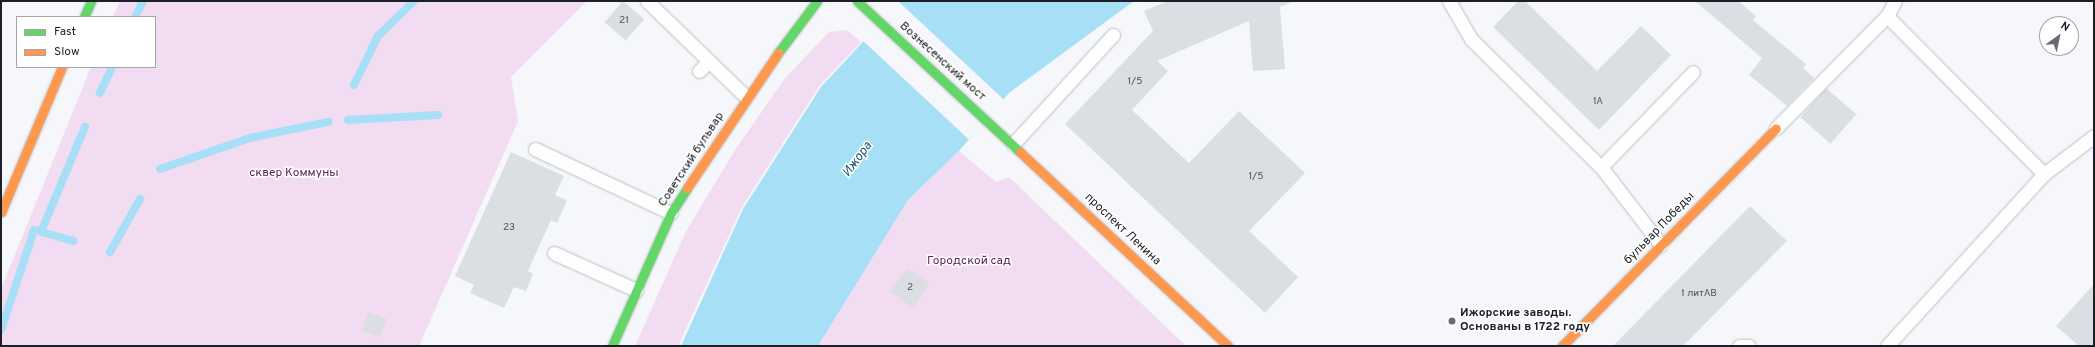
<!DOCTYPE html>
<html>
<head>
<meta charset="utf-8">
<style>
  body { margin:0 }
  #map { position:relative; width:2095px; height:347px; overflow:hidden; background:#f6f7fa; font-family:Overpass,sans-serif }
  div>[style] { position:absolute }
  [style*='--x'] { left:calc(var(--x)*1px); top:calc(var(--y)*1px); width:calc(var(--w)*1px); rotate:calc(var(--a)*1deg) }
  .green>* { inset:0; background:#f2dcf1 }
  .water>* { inset:0; background:#a7dff7 }
  .pier>* { inset:0; background:#f6f7fa; transform-origin:0 0 }
  .stream>* { height:8px; margin:-4px; padding:0 4px; transform-origin:4px; border-radius:4px; background:#a7dff7 }
  .building>* { inset:0; background:#dbdfe4; transform-origin:0 0 }
  .roads { filter:drop-shadow(0 0 1px #bdbfc4) drop-shadow(0 0 1px #bdbfc4) }
  .lane>* { height:13px; margin:-6.5px; padding:0 6.5px; transform-origin:6.5px; border-radius:6.5px; background:#fefefe }
  .fast>* { height:9px; margin:-4.5px; padding:0 4.5px; transform-origin:4.5px; border-radius:4.5px; background:#63d668 }
  .slow>* { height:9px; margin:-4.5px; padding:0 4.5px; transform-origin:4.5px; border-radius:4.5px; background:#ff974d }
  .dots>* { width:11px; height:11px; translate:-50% -50%; box-sizing:border-box; border:2px solid #fff; border-radius:50% }
  span { translate:-50% -50%; white-space:nowrap; text-align:center; line-height:1.15; -webkit-text-stroke:3px #fff; paint-order:stroke }
  .number-label { font-size:10px; color:#4e4f57 }
  .number-label span { -webkit-text-stroke-width:0 }
  .street-label { font-size:12px; color:#1d1e27 }
  .park-label { font-size:12px; color:#61215c }
  .poi-label { font-size:12px; color:#1d1e27; font-weight:700 }
  .left { translate:0 -50%; text-align:left }
  .water-label { font-size:13px; color:#1b5b71; font-style:italic }
  .frame { position:absolute; inset:0; border:2px solid #1d1e27; pointer-events:none }
  .legend { position:absolute; left:16px; top:16px; width:140px; height:52px; box-sizing:border-box; background:#fff; border:1px solid #a5a5a9; margin:0; padding:5px 7px; list-style:none; font-size:12px; color:#1d1e27 }
  .legend li { display:flex; align-items:center; gap:8px; height:20px }
  .legend b { width:20px; border:1px solid #a5a5a9 }
  .north { position:absolute; left:2039px; top:16px; width:40px; height:40px; box-sizing:border-box; background:#fff; border:1px solid #a5a5a9; border-radius:50%; rotate:33deg; font-size:11px; font-weight:700; line-height:16px; text-align:center; color:#1d1e27 }
  .north::after { content:''; display:block; margin:auto; width:14px; height:18px; background:#696a71; clip-path:polygon(50% 0,100% 100%,50% 72%,0 100%) }
</style>
</head>
<body>
<div id="map">
  <div class="green">
    <div style="clip-path:polygon(120px 1px,587px 1px,511px 77px,518px 121px,419px 346px,1px 346px,1px 289px,91px 67px,155px 67px,155px 17px,113px 17px)"></div>
    <div style="clip-path:polygon(847px 30px,861px 42px,820px 85px,742px 207px,678px 346px,635px 346px,686px 231px,737px 147px,786px 77px,829px 32px)"></div>
    <div style="clip-path:polygon(959px 151px,996px 182px,1009px 177px,1186px 346px,818px 346px,908px 200px)"></div>
  </div>
  <div class="water">
    <div style="clip-path:polygon(901px 1px,1134px 1px,1009px 93px,959px 151px,908px 200px,818px 346px,681px 346px,743px 209px,821px 87px)"></div>
  </div>
  <div class="pier">
    <div style="left:898px;top:1px;width:146px;height:53px;rotate:43deg"></div>
  </div>
  <div class="stream">
    <div style="--x:135;--y:17;--w:18;--a:-63"></div>
    <div style="--x:354;--y:85;--w:55;--a:-63.9"></div>
    <div style="--x:378;--y:36;--w:50;--a:-44.2"></div>
    <div style="--x:100;--y:93;--w:29;--a:-65"></div>
    <div style="--x:348;--y:120;--w:90;--a:-3.2"></div>
    <div style="--x:160;--y:169;--w:95;--a:-19"></div>
    <div style="--x:250;--y:138;--w:80;--a:-11.6"></div>
    <div style="--x:41;--y:232;--w:114;--a:-67.3"></div>
    <div style="--x:110;--y:252;--w:61;--a:-60.5"></div>
    <div style="--x:1;--y:330;--w:105;--a:-71.7"></div>
    <div style="--x:34;--y:230;--w:41;--a:15.4"></div>
  </div>
  <div class="building">
    <div style="left:623px;top:1px;width:28px;height:28px;rotate:41deg"></div>
    <div style="clip-path:polygon(1168px 1px,1294px 1px,1280px 7px,1285px 69px,1253px 71px,1249px 21px,1157px 61px,1168px 71px,1132px 110px,1189px 163px,1239px 111px,1305px 173px,1249px 231px,1298px 277px,1265px 313px,1065px 124px,1153px 31px,1144px 11px)"></div>
    <div style="clip-path:polygon(1518px 1px,1525px 1px,1597px 71px,1641px 26px,1671px 55px,1599px 130px,1493px 27px)"></div>
    <div style="clip-path:polygon(1695px 1px,1738px 1px,1756px 16px,1753px 20px,1806px 64px,1803px 68px,1814px 78px,1787px 106px,1749px 75px,1762px 58px)"></div>
    <div style="left:1826px;top:88px;width:40px;height:39px;rotate:41deg"></div>
    <div style="clip-path:polygon(511px 152px,564px 176px,555px 195px,567px 200px,557px 223px,551px 220px,528px 271px,533px 274px,526px 291px,514px 287px,504px 308px,470px 293px,474px 285px,455px 276px)"></div>
    <div style="clip-path:polygon(1750px 206px,1787px 241px,1683px 346px,1613px 346px)"></div>
    <div style="left:907px;top:268px;width:28px;height:29px;rotate:35deg"></div>
    <div style="clip-path:polygon(2094px 284px,2094px 346px,2079px 346px,2056px 326px)"></div>
    <div style="left:368px;top:312px;width:20px;height:20px;rotate:20deg"></div>
  </div>
  <div class="roads">
    <div class="lane">
      <div style="--x:647;--y:1;--w:138;--a:44.1"></div>
      <div style="--x:1449;--y:1;--w:44;--a:59.9"></div>
      <div style="--x:1471;--y:39;--w:182;--a:44.6"></div>
      <div style="--x:1601;--y:167;--w:98;--a:52.4"></div>
      <div style="--x:1887;--y:16;--w:17;--a:-62"></div>
      <div style="--x:699;--y:71;--w:14;--a:-45"></div>
      <div style="--x:1776;--y:128;--w:158;--a:-45.3"></div>
      <div style="--x:1887;--y:16;--w:223;--a:45.2"></div>
      <div style="--x:2044;--y:174;--w:233;--a:132.4"></div>
      <div style="--x:1013;--y:144;--w:148;--a:-47.5"></div>
      <div style="--x:535;--y:149;--w:150;--a:25.2"></div>
      <div style="--x:1601;--y:167;--w:132;--a:-45.9"></div>
      <div style="--x:2044;--y:174;--w:63;--a:-37.2"></div>
      <div style="--x:554;--y:253;--w:90;--a:24.3"></div>
      <div style="--x:1739;--y:346;--w:10;--a:0"></div>
    </div>
    <div class="fast">
      <div style="--x:857;--y:1;--w:222;--a:42.8"></div>
      <div style="--x:84;--y:17;--w:17;--a:-66"></div>
      <div style="--x:778;--y:53;--w:65;--a:-53.1"></div>
      <div style="--x:612;--y:346;--w:145;--a:-66.1"></div>
      <div style="--x:671;--y:213;--w:30;--a:-57"></div>
    </div>
    <div class="slow">
      <div style="--x:1020;--y:152;--w:284;--a:43"></div>
      <div style="--x:687;--y:188;--w:163;--a:-56"></div>
      <div style="--x:1;--y:212;--w:157;--a:-67.2"></div>
      <div style="--x:1562;--y:346;--w:305;--a:-45.5"></div>
    </div>
  </div>
  <div class="dots">
    <div style="left:1452px;top:321px;background:#696a71"></div>
  </div>
  <div class="number-label">
    <span style="left:624px;top:21px">21</span>
    <span style="left:1135px;top:82px">1/5</span>
    <span style="left:1598px;top:102px">1А</span>
    <span style="left:1256px;top:177px">1/5</span>
    <span style="left:509px;top:228px">23</span>
    <span style="left:910px;top:288px">2</span>
    <span style="left:1699px;top:294px">1 литАВ</span>
  </div>
  <div class="street-label">
    <span style="left:942px;top:62px;rotate:42deg">Вознесенский мост</span>
    <span style="left:692px;top:160px;rotate:-57deg">Советский бульвар</span>
    <span style="left:1660px;top:229px;rotate:-46deg">бульвар Победы</span>
    <span style="left:1122px;top:230px;rotate:43deg">проспект Ленина</span>
  </div>
  <div class="park-label">
    <span style="left:294px;top:174px">сквер Коммуны</span>
    <span style="left:969px;top:262px">Городской сад</span>
  </div>
  <div class="poi-label">
    <span class="left" style="left:1460px;top:321px">Ижорские заводы.<br>Основаны в 1722 году</span>
  </div>
  <div class="water-label">
    <span style="left:858px;top:160px;rotate:-53deg">Ижора</span>
  </div>
  <div class="frame"></div>
  <ul class="legend">
  <li><b style="height:5px;background:#63d668"></b>Fast</li>
  <li><b style="height:5px;background:#ff974d"></b>Slow</li>
  </ul>
  <div class="north">N</div>
</div>
</body>
</html>
